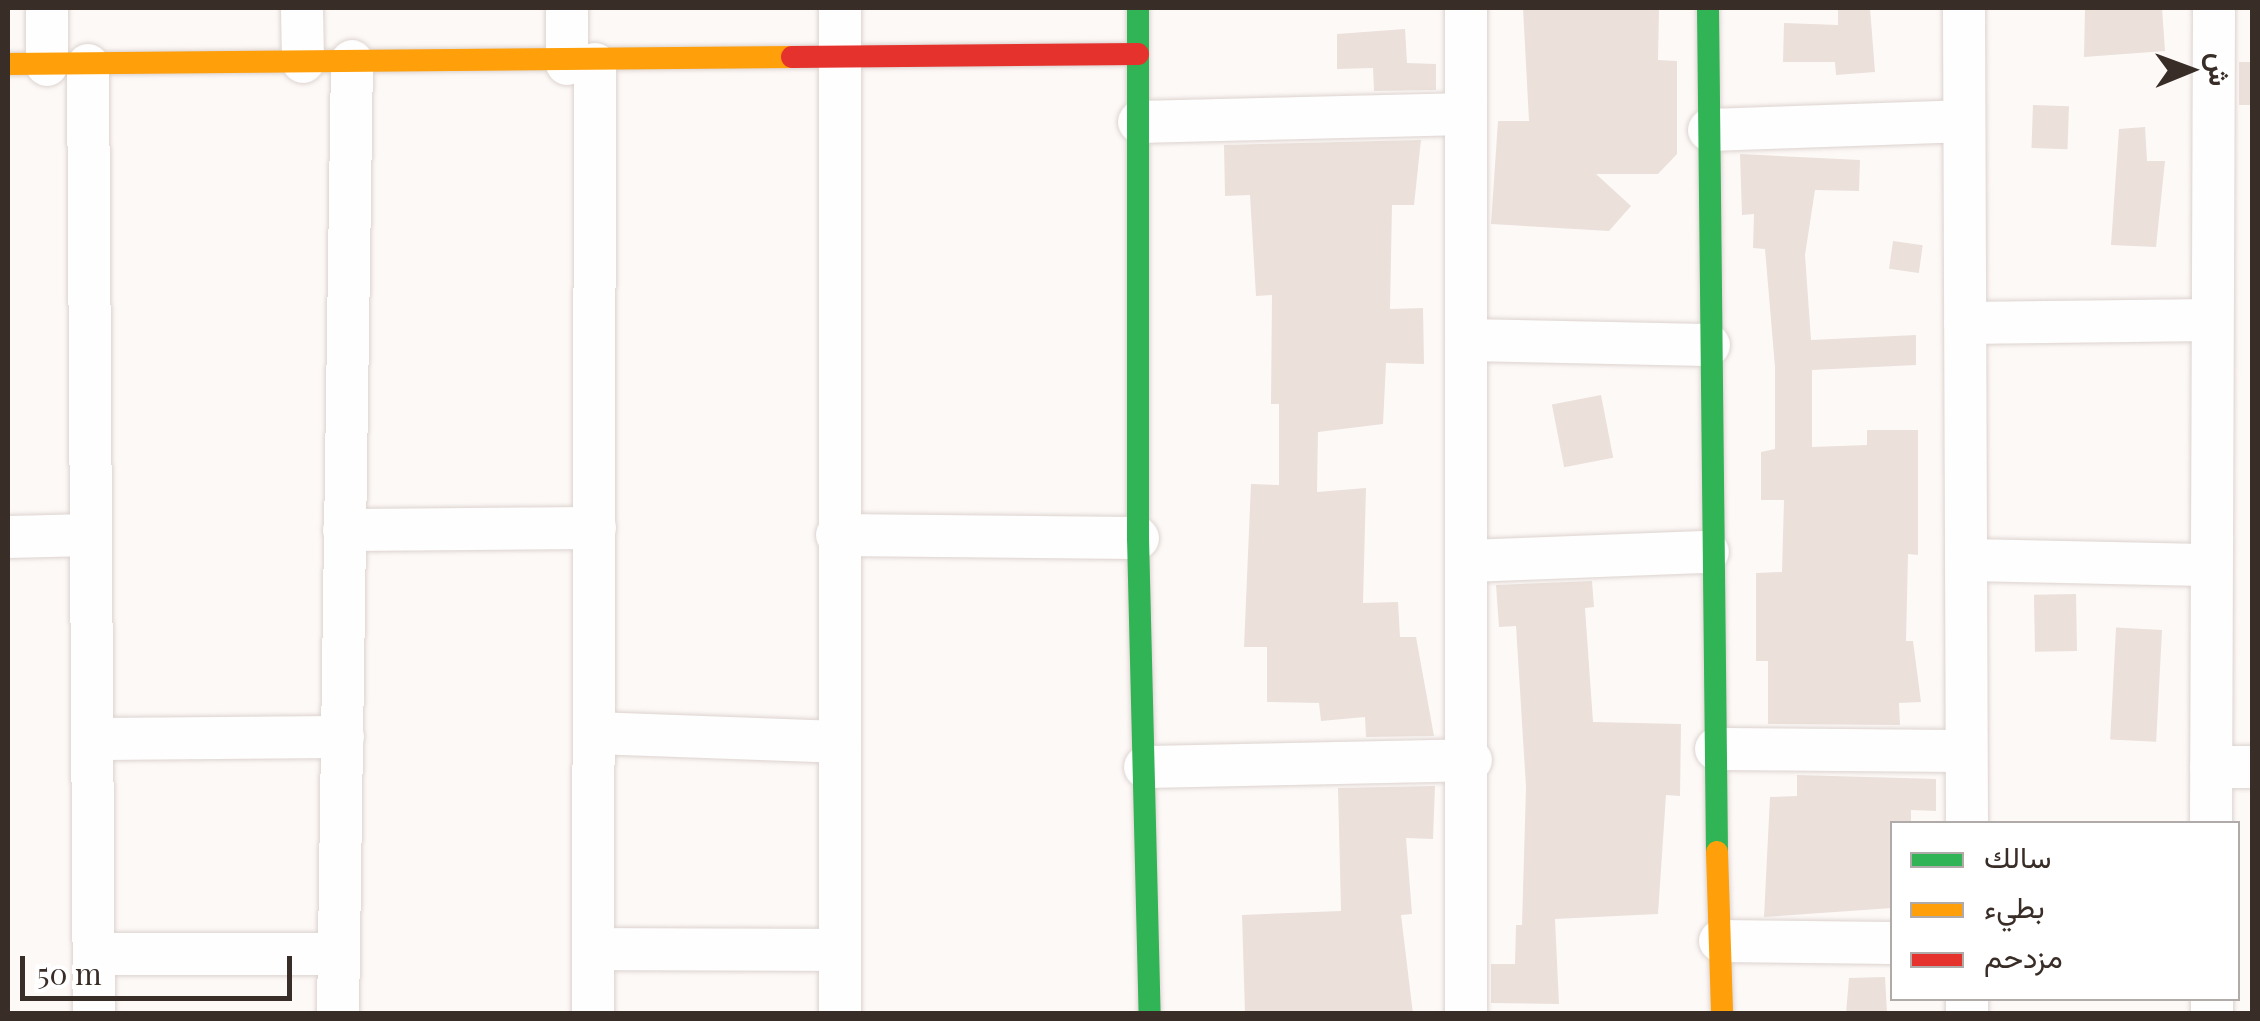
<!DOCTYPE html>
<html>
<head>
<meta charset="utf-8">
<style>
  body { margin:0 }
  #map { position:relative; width:2260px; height:1021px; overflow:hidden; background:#fdf9f7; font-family:"Playfair Display",Vazirmatn,serif }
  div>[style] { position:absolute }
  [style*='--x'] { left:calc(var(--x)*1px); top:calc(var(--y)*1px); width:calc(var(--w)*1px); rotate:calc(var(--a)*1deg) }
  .building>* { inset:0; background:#ebe0da; transform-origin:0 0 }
  .roads { filter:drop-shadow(0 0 2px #dcd3cf) drop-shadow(0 0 2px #dcd3cf) }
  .street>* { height:42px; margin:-21px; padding:0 21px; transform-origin:21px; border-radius:21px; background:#fffefe }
  .fast>* { height:22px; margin:-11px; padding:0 11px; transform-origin:11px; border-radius:11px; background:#30b455 }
  .slow>* { height:22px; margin:-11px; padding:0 11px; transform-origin:11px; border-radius:11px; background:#ff9f0a }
  .jam>* { height:22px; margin:-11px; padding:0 11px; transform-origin:11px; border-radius:11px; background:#e5322d }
  span { translate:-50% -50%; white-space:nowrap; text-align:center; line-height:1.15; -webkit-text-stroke:8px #fff; paint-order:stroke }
  .frame { position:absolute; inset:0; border:10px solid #392d27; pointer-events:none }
  .legend { position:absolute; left:1890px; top:821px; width:350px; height:180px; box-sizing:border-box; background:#fff; border:2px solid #b0aba9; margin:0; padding:12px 18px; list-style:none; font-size:30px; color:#392d27 }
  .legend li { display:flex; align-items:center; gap:20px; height:50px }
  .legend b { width:50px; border:2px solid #b0aba9 }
  .north { position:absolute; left:2140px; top:20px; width:100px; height:100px; -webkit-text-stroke:8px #fff; paint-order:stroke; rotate:89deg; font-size:28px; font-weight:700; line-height:40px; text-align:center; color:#392d27 }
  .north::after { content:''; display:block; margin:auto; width:35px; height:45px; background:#392d27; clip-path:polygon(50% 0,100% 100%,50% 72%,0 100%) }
  .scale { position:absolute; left:20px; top:956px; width:272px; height:45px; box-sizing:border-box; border:5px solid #392d27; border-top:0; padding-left:12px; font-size:30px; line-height:35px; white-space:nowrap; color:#392d27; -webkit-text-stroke:8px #fff; paint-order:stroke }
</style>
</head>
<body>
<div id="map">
  <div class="building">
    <div style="clip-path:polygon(1523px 8px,1659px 8px,1658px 60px,1677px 61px,1677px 154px,1658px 174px,1596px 174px,1631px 206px,1609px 231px,1491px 224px,1498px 121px,1529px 121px)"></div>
    <div style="clip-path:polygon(1838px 8px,1870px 8px,1875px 72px,1836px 75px,1835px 62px,1783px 62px,1784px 23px,1838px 25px)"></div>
    <div style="clip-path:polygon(2085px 8px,2162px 8px,2165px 51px,2084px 57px)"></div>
    <div style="clip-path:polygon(1405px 29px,1407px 63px,1436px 64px,1436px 90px,1374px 91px,1373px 68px,1337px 69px,1337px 34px)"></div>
    <div style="left:2252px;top:62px;width:43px;height:13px;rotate:90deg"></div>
    <div style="left:2033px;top:105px;width:36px;height:43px;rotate:2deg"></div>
    <div style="clip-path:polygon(2145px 127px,2147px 161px,2165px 161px,2156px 247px,2111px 245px,2119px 129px)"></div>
    <div style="clip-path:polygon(1421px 140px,1414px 205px,1392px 205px,1390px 309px,1423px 308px,1424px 364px,1386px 363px,1383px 424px,1318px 432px,1317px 492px,1366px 488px,1363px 603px,1398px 602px,1400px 637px,1416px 637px,1434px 736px,1366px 737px,1365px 717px,1321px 721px,1319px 703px,1267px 702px,1267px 647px,1244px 647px,1251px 484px,1279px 485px,1279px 404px,1271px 404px,1272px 295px,1256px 296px,1250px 195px,1225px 196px,1224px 145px)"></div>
    <div style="clip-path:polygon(1740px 154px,1860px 160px,1859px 191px,1815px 190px,1805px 255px,1811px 340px,1916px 335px,1916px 365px,1812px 370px,1812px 447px,1867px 445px,1867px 430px,1918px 430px,1918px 555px,1908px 554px,1906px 641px,1913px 641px,1921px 702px,1899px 703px,1900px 725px,1768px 724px,1768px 661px,1756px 661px,1756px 573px,1782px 572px,1784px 500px,1761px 500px,1761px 452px,1775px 449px,1775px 367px,1765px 249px,1753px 248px,1754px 214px,1742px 215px)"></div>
    <div style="left:1893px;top:241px;width:30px;height:28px;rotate:8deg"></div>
    <div style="left:1601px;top:395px;width:64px;height:50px;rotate:79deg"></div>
    <div style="clip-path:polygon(1592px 581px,1594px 607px,1585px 608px,1593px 722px,1681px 724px,1680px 796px,1666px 795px,1658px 914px,1555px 919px,1559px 1004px,1491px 1003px,1491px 964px,1515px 964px,1516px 925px,1522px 925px,1526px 787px,1516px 626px,1499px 627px,1496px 585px)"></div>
    <div style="left:2076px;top:594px;width:57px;height:42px;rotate:89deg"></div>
    <div style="left:2162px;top:630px;width:112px;height:46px;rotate:93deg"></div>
    <div style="clip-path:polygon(1797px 775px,1936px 779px,1936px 811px,1911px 810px,1911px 824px,1892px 824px,1892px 908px,1764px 917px,1770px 797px,1797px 796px)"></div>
    <div style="clip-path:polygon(1435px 786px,1433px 839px,1406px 838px,1412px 914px,1401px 915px,1413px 1014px,1245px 1014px,1242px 915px,1341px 911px,1338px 788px)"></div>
    <div style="clip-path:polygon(1885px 977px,1887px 1014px,1846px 1014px,1849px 978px)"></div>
  </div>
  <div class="roads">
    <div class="street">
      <div style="--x:302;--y:8;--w:54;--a:88.9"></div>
      <div style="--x:567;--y:8;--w:56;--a:90"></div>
      <div style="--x:840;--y:8;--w:1006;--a:90"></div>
      <div style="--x:1466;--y:8;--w:1006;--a:90"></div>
      <div style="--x:1964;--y:8;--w:816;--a:89.79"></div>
      <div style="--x:47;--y:65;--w:57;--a:-90"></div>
      <div style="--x:88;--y:65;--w:949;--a:89.64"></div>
      <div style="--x:1139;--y:122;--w:327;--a:-1.4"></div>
      <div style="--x:1709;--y:130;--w:252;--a:-2"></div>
      <div style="--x:1965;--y:323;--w:245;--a:-0.7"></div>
      <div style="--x:1466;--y:340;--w:243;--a:1.2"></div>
      <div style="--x:344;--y:530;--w:251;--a:-0.5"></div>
      <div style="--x:837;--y:535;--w:301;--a:0.6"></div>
      <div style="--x:8;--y:537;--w:81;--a:-1.4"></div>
      <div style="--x:1967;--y:560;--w:240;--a:1.2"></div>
      <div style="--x:1471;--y:561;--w:237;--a:-2.2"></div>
      <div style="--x:595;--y:733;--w:242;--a:2.1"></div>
      <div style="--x:92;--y:739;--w:251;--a:-0.5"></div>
      <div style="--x:1716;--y:749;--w:250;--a:0.5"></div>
      <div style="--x:1145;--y:767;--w:326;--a:-1.2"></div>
      <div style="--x:2211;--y:767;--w:41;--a:0"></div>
      <div style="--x:2211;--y:824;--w:816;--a:-89.79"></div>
      <div style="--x:1720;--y:941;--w:172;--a:0.7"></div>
      <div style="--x:594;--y:949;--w:245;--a:0.2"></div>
      <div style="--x:95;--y:954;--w:244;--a:0"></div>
      <div style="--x:1967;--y:998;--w:16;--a:90"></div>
      <div style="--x:2212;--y:998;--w:16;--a:90"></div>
      <div style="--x:338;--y:1014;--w:953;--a:-89.16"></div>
      <div style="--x:593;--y:1014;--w:950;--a:-89.88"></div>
    </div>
    <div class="fast">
      <div style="--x:1138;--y:8;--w:530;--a:90"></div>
      <div style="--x:1138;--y:538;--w:476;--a:88.6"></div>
      <div style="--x:1708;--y:8;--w:844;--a:89.39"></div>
    </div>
    <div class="slow">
      <div style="--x:8;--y:64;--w:784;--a:-0.51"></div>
      <div style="--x:1717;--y:852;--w:162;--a:88.2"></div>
    </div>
    <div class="jam">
      <div style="--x:792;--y:57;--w:346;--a:-0.5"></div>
    </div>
  </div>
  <div class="frame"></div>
  <ul class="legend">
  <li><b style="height:12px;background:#30b455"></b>سالك</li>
  <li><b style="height:12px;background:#ff9f0a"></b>بطيء</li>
  <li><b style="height:12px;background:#e5322d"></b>مزدحم</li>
  </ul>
  <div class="north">ش</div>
  <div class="scale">50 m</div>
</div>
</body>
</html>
